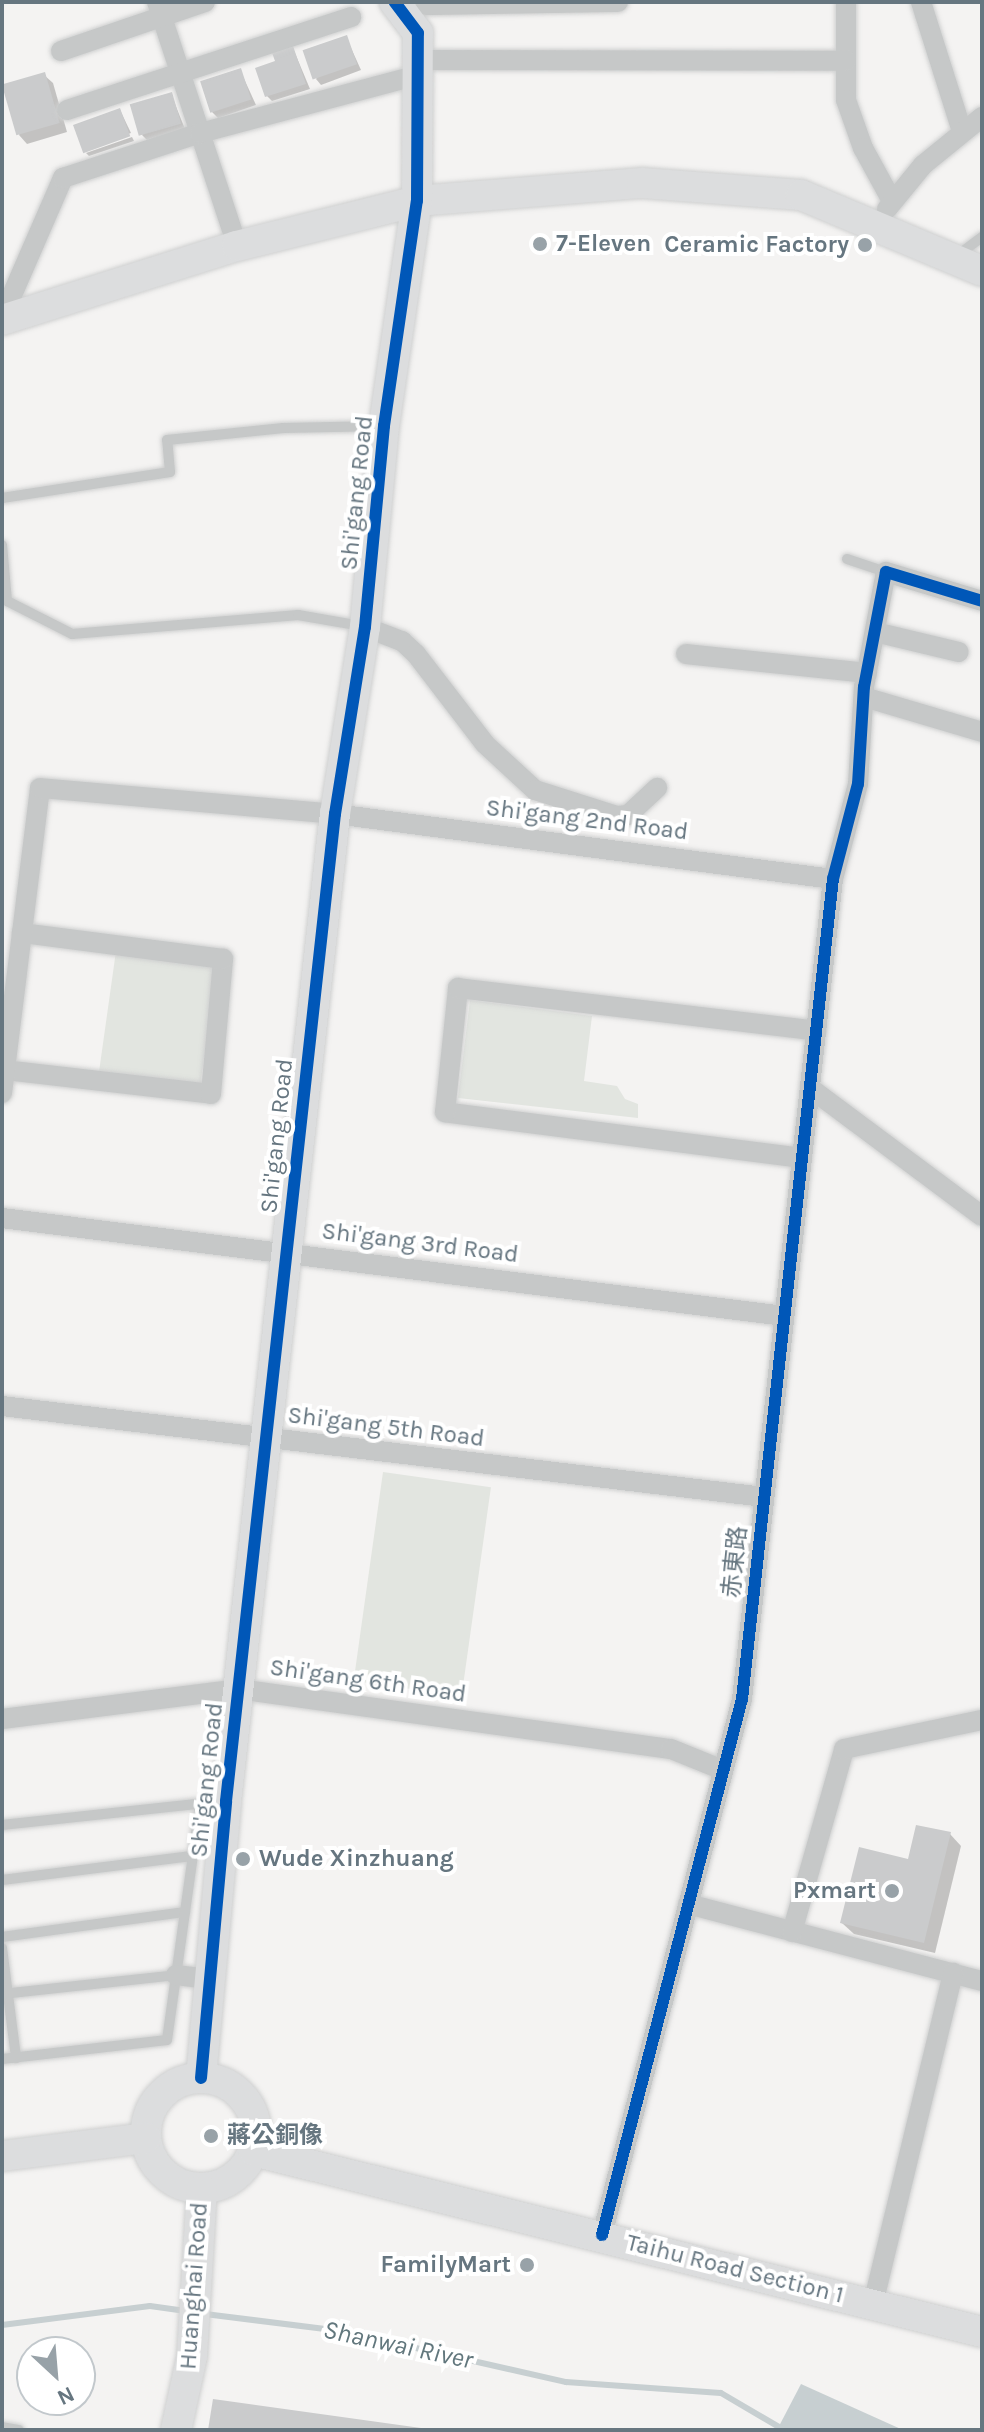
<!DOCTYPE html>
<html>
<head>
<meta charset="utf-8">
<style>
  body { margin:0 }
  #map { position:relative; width:984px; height:2432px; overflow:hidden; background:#f4f3f2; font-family:Karla,"Noto Sans TC",sans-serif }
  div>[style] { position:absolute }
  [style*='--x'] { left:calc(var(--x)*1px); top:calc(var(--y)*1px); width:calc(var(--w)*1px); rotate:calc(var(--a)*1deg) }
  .green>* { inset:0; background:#e2e5e0; transform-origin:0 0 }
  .water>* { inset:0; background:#c7cfd1 }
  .shadow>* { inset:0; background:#0003 }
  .stream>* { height:6px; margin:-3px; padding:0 3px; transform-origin:3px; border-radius:3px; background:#c7cfd1 }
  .building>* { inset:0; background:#cacbcc; transform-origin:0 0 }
  .roads { filter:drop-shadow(0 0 2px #cfd0d0) drop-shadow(0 0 2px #cfd0d0) }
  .lane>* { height:10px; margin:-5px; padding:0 5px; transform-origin:5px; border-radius:5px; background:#c6c8c8 }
  .street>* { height:20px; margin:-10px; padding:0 10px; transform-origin:10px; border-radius:10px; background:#c6c8c8 }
  .secondary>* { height:30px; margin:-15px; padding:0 15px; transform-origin:15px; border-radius:15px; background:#dcddde }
  .secondary>.ring { margin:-15px; padding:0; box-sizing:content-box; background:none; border:30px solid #dcddde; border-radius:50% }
  .cycleway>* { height:12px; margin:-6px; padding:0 6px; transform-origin:6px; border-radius:6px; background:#0057b8 }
  .dots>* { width:22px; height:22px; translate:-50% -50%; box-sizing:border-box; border:4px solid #fff; border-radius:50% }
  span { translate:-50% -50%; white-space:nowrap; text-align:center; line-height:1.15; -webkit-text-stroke:8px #fff; paint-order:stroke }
  .poi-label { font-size:24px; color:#667680; font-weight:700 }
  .left { translate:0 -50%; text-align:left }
  .right { translate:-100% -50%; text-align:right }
  .street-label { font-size:24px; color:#667680 }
  .water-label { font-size:26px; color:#62777d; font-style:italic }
  .frame { position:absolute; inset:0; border:4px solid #667680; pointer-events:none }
  .north { position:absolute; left:16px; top:2336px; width:80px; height:80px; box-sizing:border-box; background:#fff; border:2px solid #c2c8cc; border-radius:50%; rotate:154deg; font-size:22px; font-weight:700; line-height:32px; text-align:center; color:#667680 }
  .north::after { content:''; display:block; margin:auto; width:28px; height:36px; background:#98a2a8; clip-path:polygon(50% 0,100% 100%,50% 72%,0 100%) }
</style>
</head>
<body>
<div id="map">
  <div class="green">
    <div style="left:116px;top:951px;width:102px;height:123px;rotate:8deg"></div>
    <div style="clip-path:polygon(470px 1000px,592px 1016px,584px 1081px,617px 1086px,625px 1099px,638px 1104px,638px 1118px,458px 1098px)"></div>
    <div style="left:383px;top:1472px;width:109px;height:211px;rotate:8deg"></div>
  </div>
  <div class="water">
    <div style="clip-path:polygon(801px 2384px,903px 2430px,777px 2430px)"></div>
  </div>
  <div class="shadow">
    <div style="clip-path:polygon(346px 37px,361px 70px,321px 85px,316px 79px)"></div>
    <div style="clip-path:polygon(292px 46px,310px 89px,272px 101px,267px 96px,277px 62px)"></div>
    <div style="clip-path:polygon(240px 70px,256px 105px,218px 118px,212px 112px)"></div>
    <div style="clip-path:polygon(44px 75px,53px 83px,67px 132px,27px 144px,19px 135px)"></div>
    <div style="clip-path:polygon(171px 94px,185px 129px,147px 140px,142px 135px)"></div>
    <div style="clip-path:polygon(120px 110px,131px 133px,84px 149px)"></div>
    <div style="clip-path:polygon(132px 137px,134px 141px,89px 156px,86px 153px)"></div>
    <div style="clip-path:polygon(950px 1834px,961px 1846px,935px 1953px,854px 1934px,842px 1923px,909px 1861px)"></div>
  </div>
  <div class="stream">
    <div style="--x:205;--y:2314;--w:137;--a:7.1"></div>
    <div style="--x:341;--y:2331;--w:231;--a:12.8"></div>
    <div style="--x:566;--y:2382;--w:155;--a:4.1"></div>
    <div style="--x:721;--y:2393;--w:73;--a:30.4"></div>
    <div style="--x:2;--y:2325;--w:149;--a:-7.3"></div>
    <div style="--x:150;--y:2306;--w:36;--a:8"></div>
  </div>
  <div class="building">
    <div style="left:347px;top:35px;width:31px;height:47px;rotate:71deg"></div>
    <div style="clip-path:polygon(292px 43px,306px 84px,265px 97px,255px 68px,275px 61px,271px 50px)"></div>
    <div style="left:241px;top:68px;width:33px;height:43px;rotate:72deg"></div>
    <div style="left:45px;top:72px;width:53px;height:45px;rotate:74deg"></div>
    <div style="left:172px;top:92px;width:33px;height:44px;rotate:74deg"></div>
    <div style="left:120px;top:108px;width:30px;height:50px;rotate:70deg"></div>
    <div style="clip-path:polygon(916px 1825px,951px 1832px,924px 1943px,840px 1923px,859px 1847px,908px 1859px)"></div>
    <div style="clip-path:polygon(213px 2399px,421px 2428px,421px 2430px,208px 2430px)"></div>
  </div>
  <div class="roads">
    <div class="lane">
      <div style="--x:958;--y:255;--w:30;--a:-37"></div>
      <div style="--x:2;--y:498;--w:170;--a:-8.8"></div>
      <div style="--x:170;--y:472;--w:32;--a:-95"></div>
      <div style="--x:167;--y:440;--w:117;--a:-5.9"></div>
      <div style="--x:283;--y:428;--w:99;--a:-1.2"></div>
      <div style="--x:2;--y:545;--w:56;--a:84.9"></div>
      <div style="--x:7;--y:601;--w:73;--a:26.9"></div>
      <div style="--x:72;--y:634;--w:227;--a:-4.8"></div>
      <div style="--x:298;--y:615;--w:65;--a:9.8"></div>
      <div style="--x:847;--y:559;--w:41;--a:18.4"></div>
      <div style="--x:2;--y:1825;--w:223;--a:-6.2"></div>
      <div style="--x:2;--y:1880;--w:193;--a:-7.2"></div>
      <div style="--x:2;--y:1937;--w:185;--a:-7.8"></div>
      <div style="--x:2;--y:1948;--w:111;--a:82.7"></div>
      <div style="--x:2;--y:1994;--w:175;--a:-6.2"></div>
      <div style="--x:2;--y:2059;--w:166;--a:-6.6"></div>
      <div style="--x:167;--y:2040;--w:238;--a:-82"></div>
      <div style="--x:2;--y:2427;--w:17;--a:10"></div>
    </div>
    <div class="street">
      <div style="--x:157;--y:2;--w:257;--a:71.8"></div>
      <div style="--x:846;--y:2;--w:98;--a:90"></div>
      <div style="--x:846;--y:100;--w:51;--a:70.5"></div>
      <div style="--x:863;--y:148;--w:60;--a:61.3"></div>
      <div style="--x:921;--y:2;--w:135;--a:72.4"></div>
      <div style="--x:426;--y:5;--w:192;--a:-0.9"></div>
      <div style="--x:61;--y:51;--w:152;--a:-18.8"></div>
      <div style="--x:418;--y:60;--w:428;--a:0.1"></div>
      <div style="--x:67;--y:110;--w:299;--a:-18.1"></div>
      <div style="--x:887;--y:209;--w:57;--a:-50.7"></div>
      <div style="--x:923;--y:165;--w:76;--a:-39.1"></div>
      <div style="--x:2;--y:318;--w:153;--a:-66.5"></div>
      <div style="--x:63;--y:178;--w:144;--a:-18.2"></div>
      <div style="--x:200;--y:133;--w:226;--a:-14.9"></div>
      <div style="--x:365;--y:627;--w:40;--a:21"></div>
      <div style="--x:402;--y:641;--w:19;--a:43"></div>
      <div style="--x:416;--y:654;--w:113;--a:52.5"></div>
      <div style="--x:485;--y:744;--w:68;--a:42.6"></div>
      <div style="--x:535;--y:790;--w:86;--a:17.6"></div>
      <div style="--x:617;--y:816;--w:11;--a:-5"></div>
      <div style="--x:628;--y:815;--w:40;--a:-43"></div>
      <div style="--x:875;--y:632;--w:86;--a:13.4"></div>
      <div style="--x:686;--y:654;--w:182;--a:6"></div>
      <div style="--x:864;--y:697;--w:123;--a:16.5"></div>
      <div style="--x:5;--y:1070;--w:207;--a:6.6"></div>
      <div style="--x:211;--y:1094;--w:136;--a:-84.9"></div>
      <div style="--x:223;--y:959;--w:203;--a:-172.6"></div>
      <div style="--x:810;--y:1088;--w:214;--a:36.7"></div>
      <div style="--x:2;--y:1093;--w:307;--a:-82.9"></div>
      <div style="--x:40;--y:788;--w:296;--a:5"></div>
      <div style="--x:335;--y:814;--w:502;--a:7.44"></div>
      <div style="--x:802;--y:1158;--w:360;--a:-172.7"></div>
      <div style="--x:445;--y:1112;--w:125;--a:-84"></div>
      <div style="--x:458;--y:988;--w:361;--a:6.8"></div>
      <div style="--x:2;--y:1218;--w:788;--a:7.14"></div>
      <div style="--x:2;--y:1406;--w:767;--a:6.81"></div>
      <div style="--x:2;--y:1719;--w:238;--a:-7.2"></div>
      <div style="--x:238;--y:1689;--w:437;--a:7.9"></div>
      <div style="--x:671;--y:1749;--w:56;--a:22"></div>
      <div style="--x:688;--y:1904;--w:304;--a:14.7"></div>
      <div style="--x:792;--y:1932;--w:190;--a:-74.1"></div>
      <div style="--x:844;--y:1749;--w:141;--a:-11.9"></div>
      <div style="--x:176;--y:1975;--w:33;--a:7"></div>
      <div style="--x:602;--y:2235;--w:554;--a:-75.36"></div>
      <div style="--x:742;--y:1699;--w:825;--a:-83.67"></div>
      <div style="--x:833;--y:879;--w:98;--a:-75.3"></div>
      <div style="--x:858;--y:784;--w:97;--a:-86.5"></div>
      <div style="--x:864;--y:687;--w:117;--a:-79.2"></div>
      <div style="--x:886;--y:572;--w:100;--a:16.8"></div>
      <div style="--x:873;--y:2304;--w:341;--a:-76.4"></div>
    </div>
    <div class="secondary">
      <div style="--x:2;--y:320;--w:246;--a:-17.5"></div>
      <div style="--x:237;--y:246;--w:186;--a:-14"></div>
      <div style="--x:417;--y:201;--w:226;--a:-4.6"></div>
      <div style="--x:642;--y:183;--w:159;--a:4.3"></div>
      <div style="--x:801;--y:195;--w:196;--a:22.8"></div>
      <div style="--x:201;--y:2078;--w:278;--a:-84.8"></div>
      <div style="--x:226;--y:1801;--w:993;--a:-83.7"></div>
      <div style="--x:335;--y:814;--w:189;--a:-80.9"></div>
      <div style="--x:365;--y:627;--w:202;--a:-84.6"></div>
      <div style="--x:384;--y:426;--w:227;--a:-81.7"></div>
      <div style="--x:417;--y:201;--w:168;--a:-89.7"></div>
      <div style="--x:418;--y:33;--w:39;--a:-127"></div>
      <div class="ring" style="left:146px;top:2078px;width:80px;height:80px"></div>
      <div style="--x:254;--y:2151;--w:750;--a:13.96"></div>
      <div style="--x:2;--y:2156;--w:145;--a:-7.1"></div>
      <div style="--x:176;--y:2430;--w:76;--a:-77.8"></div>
      <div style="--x:192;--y:2356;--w:167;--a:-86.6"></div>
    </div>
  </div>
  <div class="cycleway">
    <div style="--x:201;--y:2078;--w:278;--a:-84.8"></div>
    <div style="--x:226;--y:1801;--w:993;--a:-83.7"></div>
    <div style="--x:335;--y:814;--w:189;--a:-80.9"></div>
    <div style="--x:365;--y:627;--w:202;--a:-84.6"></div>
    <div style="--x:384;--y:426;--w:227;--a:-81.7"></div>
    <div style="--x:417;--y:201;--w:168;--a:-89.7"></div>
    <div style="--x:418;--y:33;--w:39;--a:-127"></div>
    <div style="--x:602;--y:2235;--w:554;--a:-75.36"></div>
    <div style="--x:742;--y:1699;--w:825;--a:-83.67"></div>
    <div style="--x:833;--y:879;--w:98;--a:-75.3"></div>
    <div style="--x:858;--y:784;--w:97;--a:-86.5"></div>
    <div style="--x:864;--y:687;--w:117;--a:-79.2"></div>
    <div style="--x:886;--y:572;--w:100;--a:16.8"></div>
  </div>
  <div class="dots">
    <div style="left:540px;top:244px;background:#98a2a8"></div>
    <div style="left:865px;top:245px;background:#98a2a8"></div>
    <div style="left:243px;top:1859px;background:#98a2a8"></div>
    <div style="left:892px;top:1891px;background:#98a2a8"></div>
    <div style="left:211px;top:2136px;background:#98a2a8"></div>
    <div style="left:527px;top:2265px;background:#98a2a8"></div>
  </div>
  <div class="poi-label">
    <span class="left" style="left:556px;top:244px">7-Eleven</span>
    <span class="right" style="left:849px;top:245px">Ceramic Factory</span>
    <span class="left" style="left:259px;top:1859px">Wude Xinzhuang</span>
    <span class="right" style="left:876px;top:1891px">Pxmart</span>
    <span class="left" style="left:227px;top:2136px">蔣公銅像</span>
    <span class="right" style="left:511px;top:2265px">FamilyMart</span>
  </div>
  <div class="street-label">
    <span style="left:357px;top:493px;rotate:-84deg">Shi'gang Road</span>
    <span style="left:587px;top:820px;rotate:7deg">Shi'gang 2nd Road</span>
    <span style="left:277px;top:1136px;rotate:-84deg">Shi'gang Road</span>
    <span style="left:420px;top:1243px;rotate:7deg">Shi'gang 3rd Road</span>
    <span style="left:386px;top:1427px;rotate:7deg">Shi'gang 5th Road</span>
    <span style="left:735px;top:1562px;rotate:-84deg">赤東路</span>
    <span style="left:368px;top:1681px;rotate:8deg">Shi'gang 6th Road</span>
    <span style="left:207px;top:1780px;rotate:-84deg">Shi'gang Road</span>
    <span style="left:735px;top:2269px;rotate:14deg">Taihu Road Section 1</span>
    <span style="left:194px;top:2286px;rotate:-86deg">Huanghai Road</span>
  </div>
  <div class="water-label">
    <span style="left:398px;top:2345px;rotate:12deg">Shanwai River</span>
  </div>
  <div class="frame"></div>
  <div class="north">N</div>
</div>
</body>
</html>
